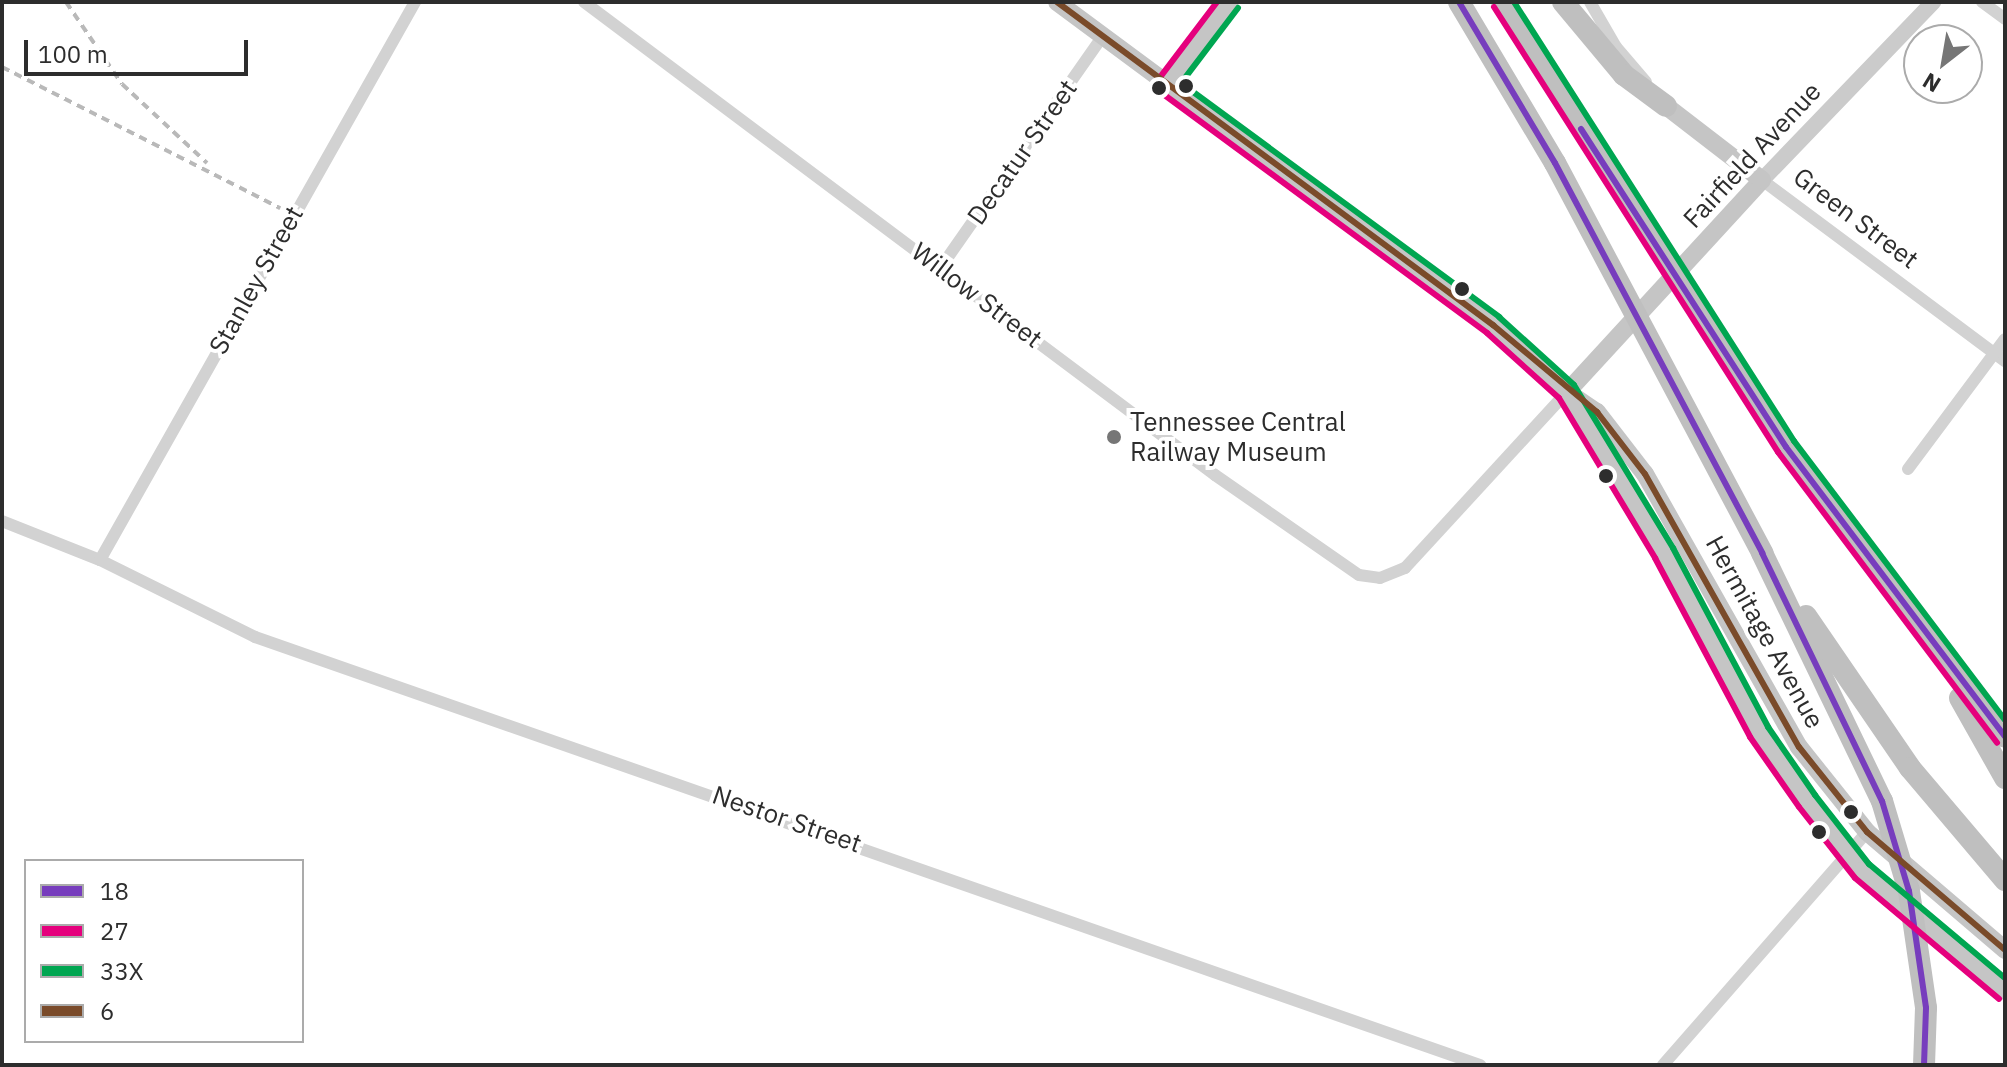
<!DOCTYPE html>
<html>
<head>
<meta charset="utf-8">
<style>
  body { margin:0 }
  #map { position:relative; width:2007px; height:1067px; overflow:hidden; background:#fff; font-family:"IBM Plex Sans",sans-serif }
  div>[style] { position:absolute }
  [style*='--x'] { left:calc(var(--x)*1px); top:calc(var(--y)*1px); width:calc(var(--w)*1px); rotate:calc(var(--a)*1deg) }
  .street>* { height:12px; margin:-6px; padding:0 6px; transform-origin:6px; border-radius:6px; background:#d2d2d2 }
  .secondary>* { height:16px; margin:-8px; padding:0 8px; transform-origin:8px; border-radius:8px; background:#cbcbcb }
  .primary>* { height:18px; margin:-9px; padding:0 9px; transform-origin:9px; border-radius:9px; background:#c5c5c5 }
  .highway>* { height:22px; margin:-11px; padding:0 11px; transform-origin:11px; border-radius:11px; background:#bfbfbf }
  .rail>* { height:4px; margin-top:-2px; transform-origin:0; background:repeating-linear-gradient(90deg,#b9b9b9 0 8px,transparent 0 14px) }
  .bus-1>* { height:6px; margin:-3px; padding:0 3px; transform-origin:3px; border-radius:3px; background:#773dbd }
  .bus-2>* { height:6px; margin:-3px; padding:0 3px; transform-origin:3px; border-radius:3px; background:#e5007d }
  .bus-3>* { height:6px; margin:-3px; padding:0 3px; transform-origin:3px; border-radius:3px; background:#00a651 }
  .bus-4>* { height:6px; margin:-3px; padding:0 3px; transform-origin:3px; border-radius:3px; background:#7a4b2a }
  .dots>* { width:22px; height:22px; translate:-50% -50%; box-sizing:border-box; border:4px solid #fff; border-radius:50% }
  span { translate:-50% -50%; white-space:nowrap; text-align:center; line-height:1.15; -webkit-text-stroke:8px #fff; paint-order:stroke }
  .street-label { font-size:26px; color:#2d2d2d }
  .poi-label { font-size:26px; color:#2d2d2d }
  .left { translate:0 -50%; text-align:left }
  .frame { position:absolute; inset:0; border:4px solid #2d2d2d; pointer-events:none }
  .legend { position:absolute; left:24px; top:859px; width:280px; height:184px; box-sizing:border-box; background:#fff; border:2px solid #ababab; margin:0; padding:10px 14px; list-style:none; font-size:24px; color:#2d2d2d }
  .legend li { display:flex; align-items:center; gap:16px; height:40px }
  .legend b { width:40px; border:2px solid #ababab }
  .north { position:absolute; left:1903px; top:24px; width:80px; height:80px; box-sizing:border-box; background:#fff; border:2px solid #ababab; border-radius:50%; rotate:211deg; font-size:22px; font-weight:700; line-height:32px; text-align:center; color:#2d2d2d }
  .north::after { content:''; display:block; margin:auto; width:28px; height:36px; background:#767676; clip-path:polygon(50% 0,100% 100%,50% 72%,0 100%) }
  .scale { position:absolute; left:24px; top:40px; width:224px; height:36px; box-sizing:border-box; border:4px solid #2d2d2d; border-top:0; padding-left:10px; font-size:24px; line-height:28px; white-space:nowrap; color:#2d2d2d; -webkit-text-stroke:6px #fff; paint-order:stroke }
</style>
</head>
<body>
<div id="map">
  <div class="street">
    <div style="--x:584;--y:2;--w:789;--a:36.86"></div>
    <div style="--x:1215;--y:475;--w:175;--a:34.8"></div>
    <div style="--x:1359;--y:575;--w:21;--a:8"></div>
    <div style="--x:1380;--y:578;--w:27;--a:-22"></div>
    <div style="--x:1405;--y:568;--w:239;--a:-47.4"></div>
    <div style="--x:1590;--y:2;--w:52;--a:60"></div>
    <div style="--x:1616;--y:47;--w:46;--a:49.4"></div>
    <div style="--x:1982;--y:2;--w:29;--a:36"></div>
    <div style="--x:1762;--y:180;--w:303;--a:36.7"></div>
    <div style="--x:941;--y:267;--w:281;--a:-55"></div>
    <div style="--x:1908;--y:469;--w:162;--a:-53.3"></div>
    <div style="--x:2;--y:521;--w:105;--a:21.7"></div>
    <div style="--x:100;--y:560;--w:173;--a:26.4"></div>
    <div style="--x:255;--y:637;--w:1298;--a:19.26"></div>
    <div style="--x:100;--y:560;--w:641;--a:-60.55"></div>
    <div style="--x:1663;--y:1065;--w:310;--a:-48.8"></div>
  </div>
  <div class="secondary">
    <div style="--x:1762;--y:180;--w:247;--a:-46.1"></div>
  </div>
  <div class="primary">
    <div style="--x:1057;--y:2;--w:543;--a:36.53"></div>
    <div style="--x:1493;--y:325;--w:100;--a:42.2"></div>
    <div style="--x:1567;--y:392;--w:36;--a:34"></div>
    <div style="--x:1597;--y:412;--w:78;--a:52.3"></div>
    <div style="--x:1645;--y:474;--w:313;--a:60.6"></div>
    <div style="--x:1799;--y:747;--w:109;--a:51.3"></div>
    <div style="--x:1867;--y:832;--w:182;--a:40.5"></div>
    <div style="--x:1167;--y:85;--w:104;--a:-52.8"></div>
    <div style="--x:1567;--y:392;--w:288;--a:-47.4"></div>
    <div style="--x:1762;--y:180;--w:121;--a:-142.4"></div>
    <div style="--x:1567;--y:393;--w:187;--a:58.8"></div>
    <div style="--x:1664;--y:553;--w:203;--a:62"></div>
    <div style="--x:1759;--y:732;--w:84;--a:55.2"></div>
    <div style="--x:1807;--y:801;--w:89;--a:51.8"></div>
    <div style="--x:1862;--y:871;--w:187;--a:40"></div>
  </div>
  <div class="highway">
    <div style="--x:1459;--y:2;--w:187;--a:59.2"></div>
    <div style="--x:1555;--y:163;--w:442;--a:62"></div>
    <div style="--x:1762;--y:553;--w:276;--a:64.2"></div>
    <div style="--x:1882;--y:801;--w:94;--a:73.3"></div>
    <div style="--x:1909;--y:891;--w:118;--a:81.7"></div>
    <div style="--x:1926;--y:1008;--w:57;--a:92"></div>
    <div style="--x:1502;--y:2;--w:528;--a:57.45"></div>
    <div style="--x:1786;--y:447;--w:363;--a:52.9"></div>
    <div style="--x:1563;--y:2;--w:95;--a:50.1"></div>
    <div style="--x:1624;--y:75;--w:52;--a:36.4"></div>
    <div style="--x:1806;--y:616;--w:184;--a:55.6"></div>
    <div style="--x:1910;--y:768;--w:147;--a:49.7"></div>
    <div style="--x:1960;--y:698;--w:92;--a:60.6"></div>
  </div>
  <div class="rail">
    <div style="--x:66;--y:2;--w:99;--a:55.7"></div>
    <div style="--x:122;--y:84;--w:116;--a:42.9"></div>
    <div style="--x:2;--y:67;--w:312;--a:26.9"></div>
  </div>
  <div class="bus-1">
    <div style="--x:1459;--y:2;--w:187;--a:59.2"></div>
    <div style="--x:1555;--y:163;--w:442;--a:62"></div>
    <div style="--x:1762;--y:553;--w:276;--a:64.2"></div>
    <div style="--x:1882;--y:801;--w:94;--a:73.3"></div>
    <div style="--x:1909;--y:891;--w:118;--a:81.7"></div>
    <div style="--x:1926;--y:1008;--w:57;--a:92"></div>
    <div style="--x:1581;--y:129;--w:378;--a:57.2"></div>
    <div style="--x:1786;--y:447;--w:363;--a:52.9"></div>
  </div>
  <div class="bus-2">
    <div style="--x:1217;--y:2;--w:98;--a:127.1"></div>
    <div style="--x:1158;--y:80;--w:11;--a:85"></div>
    <div style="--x:1159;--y:91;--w:408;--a:36.4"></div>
    <div style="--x:1487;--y:333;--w:97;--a:42.1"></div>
    <div style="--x:1559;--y:398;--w:187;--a:59"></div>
    <div style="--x:1655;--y:558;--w:203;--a:62"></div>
    <div style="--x:1750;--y:737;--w:85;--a:55"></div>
    <div style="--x:1799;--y:807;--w:90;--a:51.7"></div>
    <div style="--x:1855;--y:878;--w:188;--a:40"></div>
    <div style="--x:1494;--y:7;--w:528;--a:57.45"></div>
    <div style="--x:1778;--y:452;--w:364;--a:53"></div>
  </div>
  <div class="bus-3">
    <div style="--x:1514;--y:2;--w:521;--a:57.47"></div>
    <div style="--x:1794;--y:441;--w:350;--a:52.9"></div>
    <div style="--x:1238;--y:8;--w:94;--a:127.2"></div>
    <div style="--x:1181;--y:83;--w:395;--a:36.3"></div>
    <div style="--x:1499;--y:317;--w:101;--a:42.2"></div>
    <div style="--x:1574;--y:385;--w:191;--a:58.7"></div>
    <div style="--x:1673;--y:548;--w:203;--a:62"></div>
    <div style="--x:1768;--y:727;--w:83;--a:55.3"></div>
    <div style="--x:1815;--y:795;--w:88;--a:52"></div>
    <div style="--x:1869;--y:864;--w:177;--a:40"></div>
  </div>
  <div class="bus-4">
    <div style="--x:1057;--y:2;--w:543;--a:36.53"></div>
    <div style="--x:1493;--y:325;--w:136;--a:39.9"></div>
    <div style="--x:1597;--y:412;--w:78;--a:52.3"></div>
    <div style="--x:1645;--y:474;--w:313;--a:60.6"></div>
    <div style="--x:1799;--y:747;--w:109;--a:51.3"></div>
    <div style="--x:1867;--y:832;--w:182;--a:40.5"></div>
  </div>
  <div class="dots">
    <div style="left:1186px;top:86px;background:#2d2d2d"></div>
    <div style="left:1159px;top:88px;background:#2d2d2d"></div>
    <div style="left:1462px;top:289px;background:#2d2d2d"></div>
    <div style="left:1114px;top:437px;background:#767676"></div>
    <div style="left:1606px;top:476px;background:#2d2d2d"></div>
    <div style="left:1851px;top:812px;background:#2d2d2d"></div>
    <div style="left:1819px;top:832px;background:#2d2d2d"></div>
  </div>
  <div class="street-label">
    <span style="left:1022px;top:152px;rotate:-55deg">Decatur Street</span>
    <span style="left:1752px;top:155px;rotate:-47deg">Fairfield Avenue</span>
    <span style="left:1856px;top:218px;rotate:37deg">Green Street</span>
    <span style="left:256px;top:280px;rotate:-61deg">Stanley Street</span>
    <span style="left:977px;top:295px;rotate:37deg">Willow Street</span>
    <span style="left:1765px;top:632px;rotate:61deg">Hermitage Avenue</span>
    <span style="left:787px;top:819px;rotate:19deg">Nestor Street</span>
  </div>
  <div class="poi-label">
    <span class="left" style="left:1130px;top:437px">Tennessee Central<br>Railway Museum</span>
  </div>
  <div class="frame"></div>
  <ul class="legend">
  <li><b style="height:10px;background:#773dbd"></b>18</li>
  <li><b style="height:10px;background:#e5007d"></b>27</li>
  <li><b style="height:10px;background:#00a651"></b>33X</li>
  <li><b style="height:10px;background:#7a4b2a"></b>6</li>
  </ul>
  <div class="north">N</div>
  <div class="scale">100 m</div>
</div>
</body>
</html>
